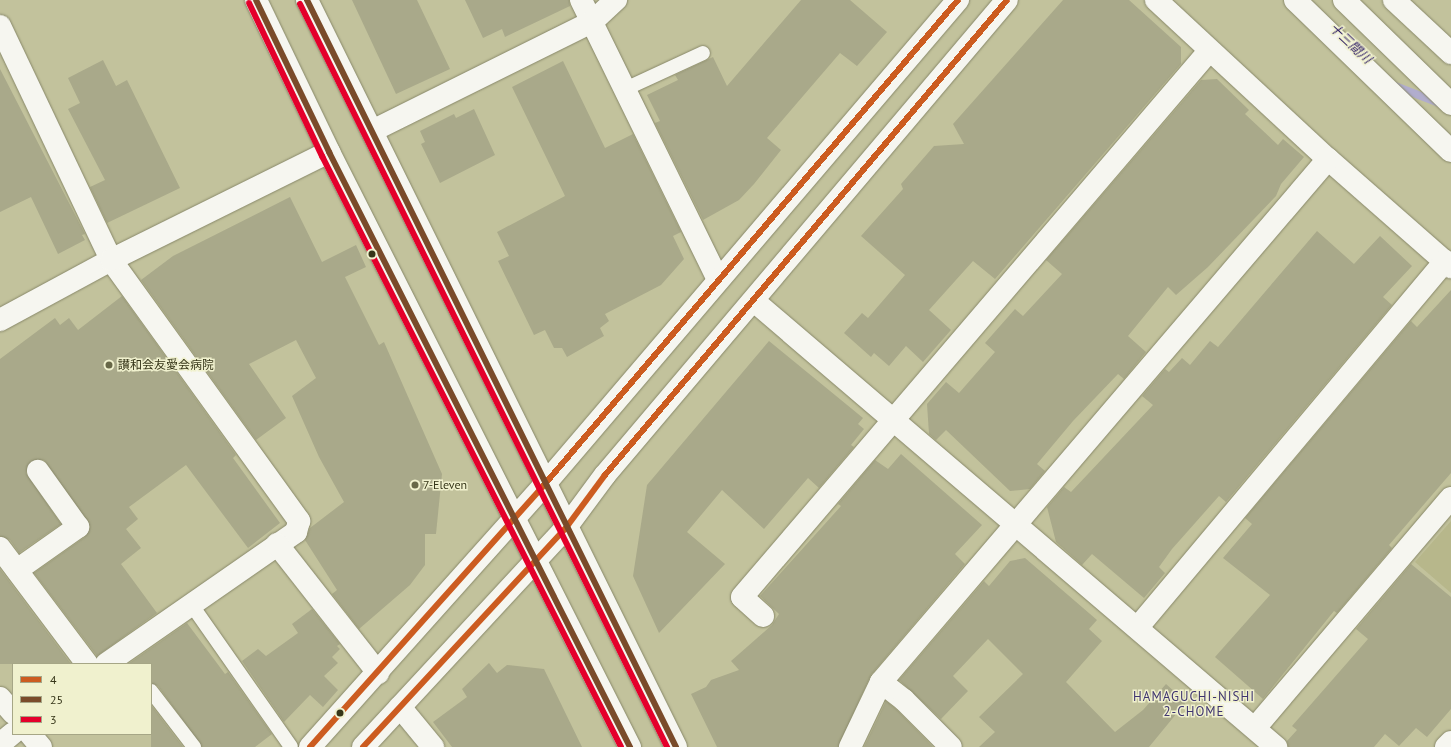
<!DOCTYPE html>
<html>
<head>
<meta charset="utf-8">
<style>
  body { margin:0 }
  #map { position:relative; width:1451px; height:747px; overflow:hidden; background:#c2c29c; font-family:"PT Sans","Noto Sans JP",sans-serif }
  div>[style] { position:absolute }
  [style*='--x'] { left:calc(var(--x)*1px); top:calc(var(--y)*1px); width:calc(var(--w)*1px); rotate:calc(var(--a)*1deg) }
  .green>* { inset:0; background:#b7b78b }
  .stream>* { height:8px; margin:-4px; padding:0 4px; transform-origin:4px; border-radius:4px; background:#b1adce }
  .building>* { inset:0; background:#a9a98a }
  .roads { filter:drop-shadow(0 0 1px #888869) drop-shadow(0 0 1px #888869) }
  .service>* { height:14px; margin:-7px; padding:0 7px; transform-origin:7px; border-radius:7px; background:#f6f6f0 }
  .minor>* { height:22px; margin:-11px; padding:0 11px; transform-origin:11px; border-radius:11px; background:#f6f6f0 }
  .primary>* { height:22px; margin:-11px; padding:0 11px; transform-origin:11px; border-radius:11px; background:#f6f6f0 }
  .trunk>* { height:22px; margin:-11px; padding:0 11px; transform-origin:11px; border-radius:11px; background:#f6f6f0 }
  .motorway>* { height:22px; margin:-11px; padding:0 11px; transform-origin:11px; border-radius:11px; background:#f6f6f0 }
  .bus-1>* { height:6px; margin:-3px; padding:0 3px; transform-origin:3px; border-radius:3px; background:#cc5c20 }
  .bus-2>* { height:6px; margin:-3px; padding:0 3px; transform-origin:3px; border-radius:3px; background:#7a4b2a }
  .bus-3>* { height:6px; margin:-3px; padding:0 3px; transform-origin:3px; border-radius:3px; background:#e4002b }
  .dots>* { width:11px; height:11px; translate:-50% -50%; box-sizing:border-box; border:2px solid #f0f1ce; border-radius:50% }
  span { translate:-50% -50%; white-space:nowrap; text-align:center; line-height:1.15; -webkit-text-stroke:3px #f0f1ce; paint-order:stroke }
  .poi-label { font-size:12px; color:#363619 }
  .left { translate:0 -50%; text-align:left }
  .water-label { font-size:13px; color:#301f68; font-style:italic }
  .neighbourhood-label { font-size:13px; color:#3d336f; letter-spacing:1px }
  .legend { position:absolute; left:12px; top:663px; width:140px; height:72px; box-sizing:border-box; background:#f0f1ce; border:1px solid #a6a686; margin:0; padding:5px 7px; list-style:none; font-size:12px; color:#363619 }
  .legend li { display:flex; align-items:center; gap:8px; height:20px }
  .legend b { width:20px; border:1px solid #a6a686 }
</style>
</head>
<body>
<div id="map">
  <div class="green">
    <div style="clip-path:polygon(1451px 521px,1451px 593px,1415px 562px)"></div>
  </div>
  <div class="stream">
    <div style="--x:1395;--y:86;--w:50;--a:21"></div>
  </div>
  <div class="building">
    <div style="clip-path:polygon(352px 0,417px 0,450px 69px,396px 94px)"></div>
    <div style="clip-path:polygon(465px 0,569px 0,570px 6px,505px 37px,502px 29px,483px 38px)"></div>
    <div style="clip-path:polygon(801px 0,850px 0,887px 32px,857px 66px,840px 53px,767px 138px,781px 150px,754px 184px,739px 200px,703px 220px,655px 123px,660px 121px,647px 95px,678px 80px,675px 75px,713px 57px,727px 86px)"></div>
    <div style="clip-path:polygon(1063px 0,1129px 0,1181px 47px,1181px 64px,995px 279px,973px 261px,929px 310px,951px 330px,923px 362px,906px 346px,889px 366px,874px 353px,871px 357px,844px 333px,862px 313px,868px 318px,905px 275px,861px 236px,903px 189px,901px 184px,934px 146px,964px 144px,953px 124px)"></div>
    <div style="clip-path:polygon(103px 60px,116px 86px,127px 80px,180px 188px,107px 223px,90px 187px,105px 180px,68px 109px,80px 103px,68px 78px)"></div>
    <div style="clip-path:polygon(563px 61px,605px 148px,633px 134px,681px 232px,673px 236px,684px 259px,661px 285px,605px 314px,609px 321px,600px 328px,604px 336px,567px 357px,562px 348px,554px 348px,545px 330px,534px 335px,498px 261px,509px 256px,497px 232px,565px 196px,512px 87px)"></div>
    <div style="clip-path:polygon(0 69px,85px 234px,82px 235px,85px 240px,58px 254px,31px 197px,0 212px)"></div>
    <div style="clip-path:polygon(1217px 79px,1249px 110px,1245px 114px,1278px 145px,1283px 139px,1304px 157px,1281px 184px,1276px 196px,1208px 267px,1176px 295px,1168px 287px,1128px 336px,1146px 352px,1124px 379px,1118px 374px,1073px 421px,1037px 464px,1045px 471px,1030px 489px,1010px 491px,946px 430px,936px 440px,929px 434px,927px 404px,946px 382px,959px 393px,995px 352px,985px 343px,1015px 309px,1023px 316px,1062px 274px,1046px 260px,1201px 80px)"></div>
    <div style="clip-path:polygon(474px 109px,495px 155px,440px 183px,421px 144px,425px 142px,420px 131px,454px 114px,456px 118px)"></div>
    <div style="clip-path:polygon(290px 197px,322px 262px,356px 245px,366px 267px,345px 277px,379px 345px,384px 342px,442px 474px,436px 534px,425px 534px,425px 565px,410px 585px,359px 629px,332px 594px,337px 590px,305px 540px,310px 528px,344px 502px,319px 457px,292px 396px,316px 378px,296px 340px,249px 364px,286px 418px,256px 440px,141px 280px,173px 256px)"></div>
    <div style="clip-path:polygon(1317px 231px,1354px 264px,1380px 236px,1412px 266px,1383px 297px,1392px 305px,1226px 502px,1219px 496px,1172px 549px,1159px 567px,1165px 573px,1144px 598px,1092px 554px,1082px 565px,1056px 542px,1047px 507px,1064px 487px,1071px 492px,1153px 405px,1142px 396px,1165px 369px,1169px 372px,1182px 358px,1190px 365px,1210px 341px,1218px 347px)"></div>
    <div style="clip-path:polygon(1451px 290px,1451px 473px,1389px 545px,1392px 548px,1337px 613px,1334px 611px,1263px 699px,1215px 657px,1270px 595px,1223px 558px,1252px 524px,1245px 518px,1411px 321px,1417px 327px)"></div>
    <div style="clip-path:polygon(122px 296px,236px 455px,233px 458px,280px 523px,248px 548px,186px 465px,129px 507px,138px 519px,126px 529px,141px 548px,121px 564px,157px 613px,97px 656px,34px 573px,85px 537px,90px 526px,44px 460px,31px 461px,26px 473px,61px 524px,19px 553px,10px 540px,0 536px,0 359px,55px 318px,60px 325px,69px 318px,78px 330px)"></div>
    <div style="clip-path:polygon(769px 341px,863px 418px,858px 424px,864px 429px,851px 445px,854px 447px,819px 488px,808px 478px,764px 529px,722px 490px,687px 532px,725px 564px,659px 633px,633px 576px,647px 485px)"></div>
    <div style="clip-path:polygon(901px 454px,982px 525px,955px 554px,965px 564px,871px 675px,838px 747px,717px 747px,691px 694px,706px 687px,711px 680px,739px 670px,731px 661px,772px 625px,779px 614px,760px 596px,841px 506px,838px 504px,875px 460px,888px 469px)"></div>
    <div style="clip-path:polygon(1025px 558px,1097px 620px,1089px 629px,1102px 641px,1066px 682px,1115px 732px,1143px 710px,1166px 684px,1186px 702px,1149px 747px,979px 747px,995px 732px,979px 717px,1023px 674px,988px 639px,953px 676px,968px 691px,941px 719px,899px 680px,984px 581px,989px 586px,1010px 561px)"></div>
    <div style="clip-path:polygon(1411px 564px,1451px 597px,1451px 709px,1427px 737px,1416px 728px,1399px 746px,1385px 734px,1374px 747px,1288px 747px,1287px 741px,1297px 730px,1292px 726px,1368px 639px,1356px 629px)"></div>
    <div style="clip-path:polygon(0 569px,71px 664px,0 664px)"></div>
    <div style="clip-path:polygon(312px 609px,340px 644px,337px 646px,340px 649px,332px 657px,338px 663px,324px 676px,338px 690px,323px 707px,310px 695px,284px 722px,242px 661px,258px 649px,266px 656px,298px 633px,292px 624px)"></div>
    <div style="clip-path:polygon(187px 623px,225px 674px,228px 672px,272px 734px,255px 747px,202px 747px,158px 686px,151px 683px,151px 664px,128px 664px)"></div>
    <div style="clip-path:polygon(489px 663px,497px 673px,507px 665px,544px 669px,582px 747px,452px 747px,433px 722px,467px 697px,462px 689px)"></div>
    <div style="clip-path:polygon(886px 701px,896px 709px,933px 747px,864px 747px)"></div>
    <div style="clip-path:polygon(151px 705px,183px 747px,151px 747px)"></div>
  </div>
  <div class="roads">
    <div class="service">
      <div style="--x:623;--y:90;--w:88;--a:-24.8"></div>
      <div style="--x:191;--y:604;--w:174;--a:55"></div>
      <div style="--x:151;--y:691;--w:71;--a:52.5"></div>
    </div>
    <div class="minor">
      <div style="--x:581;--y:0;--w:312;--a:63.9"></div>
      <div style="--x:1156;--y:0;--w:234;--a:42.8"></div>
      <div style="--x:1328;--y:159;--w:164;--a:41.3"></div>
      <div style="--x:1394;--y:0;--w:78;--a:42.9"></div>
      <div style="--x:0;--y:26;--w:259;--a:64.6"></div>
      <div style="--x:111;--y:260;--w:322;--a:54.2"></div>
      <div style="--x:299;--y:521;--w:11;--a:105"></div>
      <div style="--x:296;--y:532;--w:231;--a:145.2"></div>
      <div style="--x:372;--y:131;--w:246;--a:-26.4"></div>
      <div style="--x:592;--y:22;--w:33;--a:-43"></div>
      <div style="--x:754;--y:301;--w:687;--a:40.51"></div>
      <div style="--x:0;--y:320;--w:126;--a:-28.4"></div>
      <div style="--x:111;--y:260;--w:243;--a:-26.4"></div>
      <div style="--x:277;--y:544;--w:164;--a:51.9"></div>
      <div style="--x:0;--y:548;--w:145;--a:53.1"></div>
      <div style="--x:17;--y:570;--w:75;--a:-35.2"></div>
      <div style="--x:78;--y:527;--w:69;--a:-125.5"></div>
      <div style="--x:763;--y:616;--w:28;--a:-138"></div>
      <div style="--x:742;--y:597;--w:718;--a:-49.46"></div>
      <div style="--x:1138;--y:627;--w:478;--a:-50"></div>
      <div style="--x:881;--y:682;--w:29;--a:38"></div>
      <div style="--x:904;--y:700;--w:66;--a:45"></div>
      <div style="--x:0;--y:698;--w:20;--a:49"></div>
      <div style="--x:400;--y:707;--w:52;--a:50.5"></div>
      <div style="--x:1255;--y:728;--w:302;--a:-49.6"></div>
      <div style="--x:30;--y:734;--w:17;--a:50"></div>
      <div style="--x:0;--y:744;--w:17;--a:-40"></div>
      <div style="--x:850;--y:747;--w:72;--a:-64.5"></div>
      <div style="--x:881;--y:682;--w:688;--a:-49.48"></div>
      <div style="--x:1446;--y:747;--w:7;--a:-45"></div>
    </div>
    <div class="primary">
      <div style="--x:544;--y:485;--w:638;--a:-49.52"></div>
      <div style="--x:565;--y:529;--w:67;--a:-53.5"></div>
      <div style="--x:605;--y:475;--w:622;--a:-49.76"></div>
    </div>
    <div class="trunk">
      <div style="--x:256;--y:0;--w:169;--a:64.3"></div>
      <div style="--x:329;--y:152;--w:667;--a:63.17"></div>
      <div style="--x:307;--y:0;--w:833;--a:63.71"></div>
      <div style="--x:310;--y:747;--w:351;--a:-48.2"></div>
      <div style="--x:363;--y:747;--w:297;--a:-47.2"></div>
    </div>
    <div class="motorway">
      <div style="--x:1295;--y:0;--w:217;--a:44.1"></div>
      <div style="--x:1344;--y:0;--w:149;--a:44.2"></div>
    </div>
  </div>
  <div class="bus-1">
    <div style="--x:310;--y:747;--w:351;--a:-48.2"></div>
    <div style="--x:544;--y:485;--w:638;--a:-49.52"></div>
    <div style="--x:363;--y:747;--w:297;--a:-47.2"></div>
    <div style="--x:565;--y:529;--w:67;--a:-53.5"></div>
    <div style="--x:605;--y:475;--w:622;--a:-49.76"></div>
  </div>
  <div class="bus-2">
    <div style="--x:256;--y:0;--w:169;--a:64.3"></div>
    <div style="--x:329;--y:152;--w:667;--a:63.17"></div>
    <div style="--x:307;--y:0;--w:833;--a:63.71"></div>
  </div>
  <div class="bus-3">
    <div style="--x:249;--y:3;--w:170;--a:64.5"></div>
    <div style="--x:322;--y:156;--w:662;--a:63.16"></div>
    <div style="--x:300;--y:4;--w:829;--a:63.71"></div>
  </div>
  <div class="dots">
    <div style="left:372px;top:254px;background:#363619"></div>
    <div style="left:109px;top:365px;background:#676747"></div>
    <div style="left:415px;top:485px;background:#676747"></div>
    <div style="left:340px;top:713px;background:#363619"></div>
  </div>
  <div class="poi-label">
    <span class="left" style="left:118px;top:365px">讃和会友愛会病院</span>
    <span class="left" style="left:423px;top:485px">7-Eleven</span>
  </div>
  <div class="water-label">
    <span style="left:1350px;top:44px;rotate:43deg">十三間川</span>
  </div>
  <div class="neighbourhood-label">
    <span style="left:1194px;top:705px">HAMAGUCHI-NISHI<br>2-CHOME</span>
  </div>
  <ul class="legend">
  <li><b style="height:5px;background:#cc5c20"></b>4</li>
  <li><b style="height:5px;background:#7a4b2a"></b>25</li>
  <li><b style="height:5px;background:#e4002b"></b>3</li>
  </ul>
</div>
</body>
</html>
